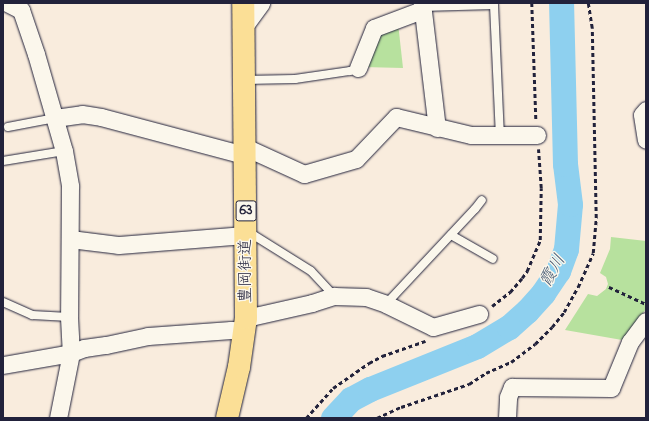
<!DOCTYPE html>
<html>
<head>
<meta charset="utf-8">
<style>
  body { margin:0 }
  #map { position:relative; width:649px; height:421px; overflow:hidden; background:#f9ecdd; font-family:"Indie Flower","Klee One",sans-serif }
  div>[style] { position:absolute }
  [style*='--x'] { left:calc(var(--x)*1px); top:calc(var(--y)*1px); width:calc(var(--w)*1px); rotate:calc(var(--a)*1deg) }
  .green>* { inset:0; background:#b7e19e }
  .river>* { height:25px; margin:-12.5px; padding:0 12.5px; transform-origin:12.5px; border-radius:12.5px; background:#8ed0ef }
  .path>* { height:2.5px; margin-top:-1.25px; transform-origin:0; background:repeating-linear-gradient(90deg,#22223b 0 4px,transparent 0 7px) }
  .roads { filter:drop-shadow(0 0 1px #22223b) drop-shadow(0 0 1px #22223b) }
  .lane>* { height:8px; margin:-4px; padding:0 4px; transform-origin:4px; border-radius:4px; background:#fbf7ec }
  .street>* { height:17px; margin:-8.5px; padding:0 8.5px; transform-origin:8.5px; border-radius:8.5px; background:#fbf7ec }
  .primary>* { height:22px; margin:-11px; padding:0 11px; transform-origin:11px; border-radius:11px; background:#fbdf96 }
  span { translate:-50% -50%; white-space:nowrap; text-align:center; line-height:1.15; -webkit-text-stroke:3px #fbf7ec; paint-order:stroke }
  .shield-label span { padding:1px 3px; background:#fbf7ec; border:1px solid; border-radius:3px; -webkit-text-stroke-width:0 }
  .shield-label { font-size:15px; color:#22223b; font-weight:700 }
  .street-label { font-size:16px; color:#22223b }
  .water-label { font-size:17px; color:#425671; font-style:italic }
  .frame { position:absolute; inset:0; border:4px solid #22223b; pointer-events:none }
</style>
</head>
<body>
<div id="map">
  <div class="green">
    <div style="clip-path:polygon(398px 23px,403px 68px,363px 67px,376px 35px)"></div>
    <div style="clip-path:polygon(611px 237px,646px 241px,646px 309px,622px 340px,565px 330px,588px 294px,597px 296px,606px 289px,608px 284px,606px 277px,600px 273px,610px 249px)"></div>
  </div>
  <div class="river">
    <div style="--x:333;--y:418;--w:26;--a:-47"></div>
    <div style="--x:351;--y:399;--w:21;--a:-28"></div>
    <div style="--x:370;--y:389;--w:115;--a:-21.9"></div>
    <div style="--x:477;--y:346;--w:37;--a:-31"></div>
    <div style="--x:509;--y:327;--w:24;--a:-42"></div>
    <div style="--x:527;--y:311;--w:24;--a:-48"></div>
    <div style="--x:543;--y:293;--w:27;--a:-56"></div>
    <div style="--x:558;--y:271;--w:23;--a:-70"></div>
    <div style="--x:566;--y:249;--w:45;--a:-84.9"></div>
    <div style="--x:570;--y:204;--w:40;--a:-97.1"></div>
    <div style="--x:565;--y:164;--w:161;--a:-91.4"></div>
  </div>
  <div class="path">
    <div style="--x:532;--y:3;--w:117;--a:88"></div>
    <div style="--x:609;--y:287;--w:41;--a:24.7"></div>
    <div style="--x:492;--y:306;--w:23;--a:-38"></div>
    <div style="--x:510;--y:292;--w:18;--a:-49"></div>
    <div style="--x:522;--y:278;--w:9;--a:-54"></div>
    <div style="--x:527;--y:271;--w:34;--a:-67"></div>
    <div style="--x:540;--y:240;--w:52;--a:-88.9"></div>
    <div style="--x:541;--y:188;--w:39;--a:-94"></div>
    <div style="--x:306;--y:418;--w:40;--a:-48"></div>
    <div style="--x:333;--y:388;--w:44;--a:-34.8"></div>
    <div style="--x:369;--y:363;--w:15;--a:-28"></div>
    <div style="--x:382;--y:356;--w:46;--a:-19.2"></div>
    <div style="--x:377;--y:418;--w:26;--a:-25"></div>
    <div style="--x:401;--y:407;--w:72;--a:-18.7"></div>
    <div style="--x:469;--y:384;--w:20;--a:-33"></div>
    <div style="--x:486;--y:373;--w:27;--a:-24"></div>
    <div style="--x:511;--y:362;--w:30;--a:-37"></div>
    <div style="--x:535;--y:344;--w:24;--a:-45"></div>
    <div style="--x:552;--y:327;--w:19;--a:-51"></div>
    <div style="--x:564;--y:312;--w:29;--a:-61"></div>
    <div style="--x:578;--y:287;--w:37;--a:-66"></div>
    <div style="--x:593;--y:253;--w:35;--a:-85"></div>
    <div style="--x:596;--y:218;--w:190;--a:-91.2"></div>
    <div style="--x:592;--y:28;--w:25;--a:-99"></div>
  </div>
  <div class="roads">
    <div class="lane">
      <div style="--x:422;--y:7;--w:72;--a:-1.6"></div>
      <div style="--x:494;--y:5;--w:130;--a:87.4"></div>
      <div style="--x:244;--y:80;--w:51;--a:-1.1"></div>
      <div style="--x:295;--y:79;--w:56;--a:-8.3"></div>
      <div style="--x:350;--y:71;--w:9;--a:-21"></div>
      <div style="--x:8;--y:127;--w:48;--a:-10.8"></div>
      <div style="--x:3;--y:161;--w:62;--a:-9.3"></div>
      <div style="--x:247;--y:231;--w:75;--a:32"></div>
      <div style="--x:311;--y:271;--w:34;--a:47"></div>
      <div style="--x:451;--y:235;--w:48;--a:29.7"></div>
      <div style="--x:3;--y:302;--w:32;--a:24"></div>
      <div style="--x:32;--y:315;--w:37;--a:3"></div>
      <div style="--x:386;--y:304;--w:130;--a:-46.9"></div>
      <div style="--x:475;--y:209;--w:11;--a:-52"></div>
    </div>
    <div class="street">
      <div style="--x:7;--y:3;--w:16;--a:27"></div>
      <div style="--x:21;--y:10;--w:46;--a:71.2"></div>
      <div style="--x:36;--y:54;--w:101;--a:73.9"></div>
      <div style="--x:64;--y:151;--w:36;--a:80"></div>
      <div style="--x:70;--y:186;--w:131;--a:90.4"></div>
      <div style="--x:69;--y:317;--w:36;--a:87"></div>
      <div style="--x:71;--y:353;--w:66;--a:101.3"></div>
      <div style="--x:422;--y:3;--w:126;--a:83.2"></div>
      <div style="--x:243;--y:28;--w:31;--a:-54"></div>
      <div style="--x:358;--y:68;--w:43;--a:-68.2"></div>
      <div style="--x:374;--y:28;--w:51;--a:-20.6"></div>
      <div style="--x:646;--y:110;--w:6;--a:129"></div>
      <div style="--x:642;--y:115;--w:25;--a:81"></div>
      <div style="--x:55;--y:118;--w:27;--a:-8"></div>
      <div style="--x:82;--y:114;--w:19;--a:9"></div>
      <div style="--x:101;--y:117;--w:148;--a:14.9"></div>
      <div style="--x:245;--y:147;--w:65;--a:24.6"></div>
      <div style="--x:304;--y:174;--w:54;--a:-16.1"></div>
      <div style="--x:356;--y:159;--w:58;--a:-46.4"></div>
      <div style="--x:396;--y:117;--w:77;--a:13.5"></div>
      <div style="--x:471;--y:135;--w:66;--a:0"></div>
      <div style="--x:70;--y:239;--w:48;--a:7.1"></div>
      <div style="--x:118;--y:245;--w:128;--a:-4.5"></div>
      <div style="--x:246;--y:318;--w:68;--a:-12.8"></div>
      <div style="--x:312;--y:303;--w:23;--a:-18"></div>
      <div style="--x:334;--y:296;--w:32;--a:2"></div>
      <div style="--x:366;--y:297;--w:21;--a:19"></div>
      <div style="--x:386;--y:304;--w:52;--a:26.1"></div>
      <div style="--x:433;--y:327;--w:48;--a:-15.8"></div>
      <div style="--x:3;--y:365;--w:69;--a:-10"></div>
      <div style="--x:71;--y:353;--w:14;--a:-21"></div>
      <div style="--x:84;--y:348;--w:22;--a:-8"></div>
      <div style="--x:106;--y:345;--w:43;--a:-12.1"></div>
      <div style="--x:148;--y:336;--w:83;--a:-4.1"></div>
      <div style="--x:231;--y:330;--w:14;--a:4"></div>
      <div style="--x:507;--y:418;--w:21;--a:-87"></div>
      <div style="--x:508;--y:397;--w:11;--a:-68"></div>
      <div style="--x:512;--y:387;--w:99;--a:0.6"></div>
      <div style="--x:611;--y:388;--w:50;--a:-67.6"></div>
      <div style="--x:630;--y:342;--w:26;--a:-53"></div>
    </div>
    <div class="primary">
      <div style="--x:227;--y:418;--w:52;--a:-76.8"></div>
      <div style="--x:239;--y:367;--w:49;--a:-81.9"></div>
      <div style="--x:246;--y:318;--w:315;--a:-90.5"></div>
    </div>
  </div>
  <div class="shield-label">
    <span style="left:246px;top:211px">63</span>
  </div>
  <div class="street-label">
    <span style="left:246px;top:271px;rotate:-90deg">豊岡街道</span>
  </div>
  <div class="water-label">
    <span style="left:553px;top:271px;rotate:-60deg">霞川</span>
  </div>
  <div class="frame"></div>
</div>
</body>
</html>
